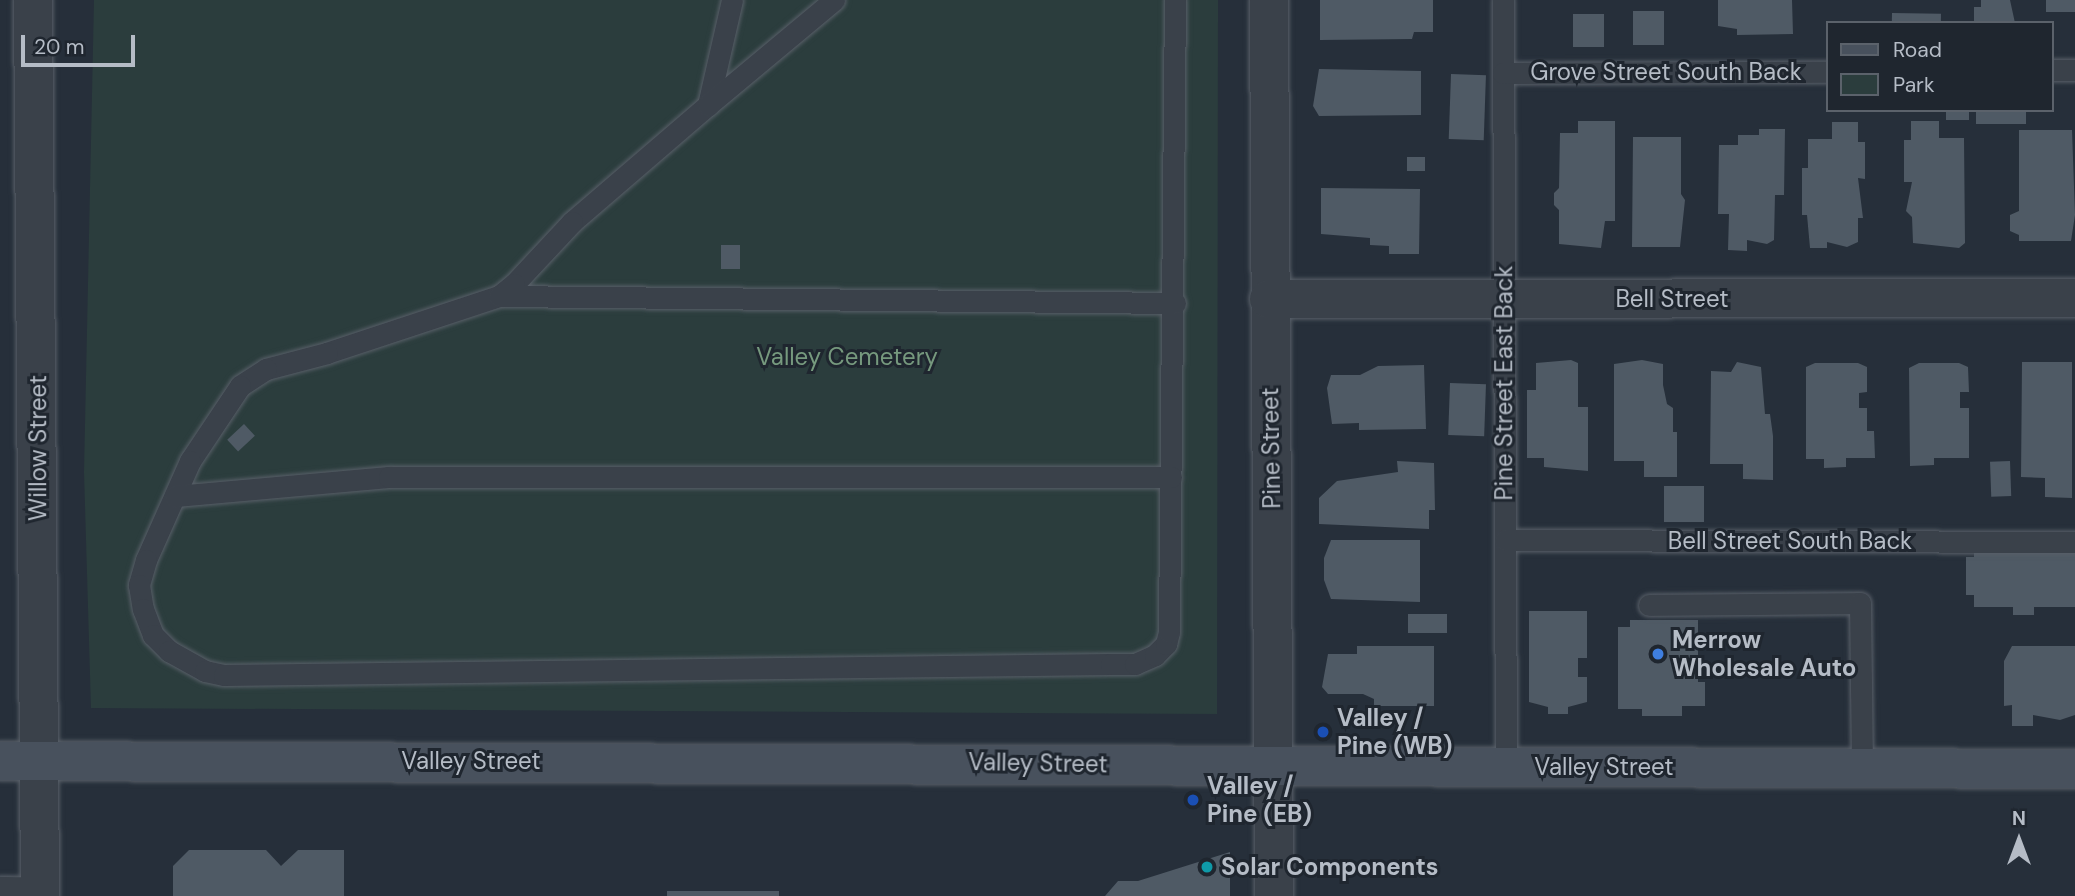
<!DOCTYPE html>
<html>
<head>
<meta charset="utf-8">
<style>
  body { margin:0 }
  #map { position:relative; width:2075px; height:896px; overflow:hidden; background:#262f3a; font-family:"DM Sans",sans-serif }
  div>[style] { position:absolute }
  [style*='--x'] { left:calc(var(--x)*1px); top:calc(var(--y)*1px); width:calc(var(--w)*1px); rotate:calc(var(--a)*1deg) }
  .green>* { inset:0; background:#2b3d3d }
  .building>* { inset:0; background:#4f5a65; transform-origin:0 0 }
  .roads { filter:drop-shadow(0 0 2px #585f68) drop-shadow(0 0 2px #585f68) }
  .lane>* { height:21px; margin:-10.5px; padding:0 10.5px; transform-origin:10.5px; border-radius:10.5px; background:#3a414a }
  .street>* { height:38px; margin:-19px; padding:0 19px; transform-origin:19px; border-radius:19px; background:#3a414a }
  .secondary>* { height:38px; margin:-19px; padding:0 19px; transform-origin:19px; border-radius:19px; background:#48515d }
  .dots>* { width:19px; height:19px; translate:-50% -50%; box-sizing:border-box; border:4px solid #1f262f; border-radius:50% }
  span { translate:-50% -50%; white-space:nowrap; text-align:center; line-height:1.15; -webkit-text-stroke:6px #1f262f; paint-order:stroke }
  .street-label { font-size:24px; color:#b5bcc6 }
  .park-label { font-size:24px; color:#76997e }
  .poi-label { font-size:24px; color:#b5bcc6; font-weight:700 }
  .left { translate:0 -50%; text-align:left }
  .legend { position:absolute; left:1826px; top:21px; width:228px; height:91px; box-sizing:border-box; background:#1f262f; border:2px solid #5b626b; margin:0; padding:9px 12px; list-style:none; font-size:21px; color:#b5bcc6 }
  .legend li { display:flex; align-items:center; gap:14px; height:35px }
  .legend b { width:35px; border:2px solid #5b626b }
  .north { position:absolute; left:1984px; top:805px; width:70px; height:70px; -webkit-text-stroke:5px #1f262f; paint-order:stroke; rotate:0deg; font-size:19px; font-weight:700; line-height:28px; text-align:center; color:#b5bcc6 }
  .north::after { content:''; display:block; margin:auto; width:24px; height:32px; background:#b5bcc6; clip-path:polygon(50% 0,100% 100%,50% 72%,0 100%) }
  .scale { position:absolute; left:21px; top:35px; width:114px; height:32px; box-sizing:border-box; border:4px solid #b5bcc6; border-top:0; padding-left:9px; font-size:21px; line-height:24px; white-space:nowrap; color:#b5bcc6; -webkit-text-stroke:5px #1f262f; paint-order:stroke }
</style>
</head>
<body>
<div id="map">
  <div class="green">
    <div style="clip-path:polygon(94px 0,1218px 0,1217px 714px,91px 708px,84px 472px)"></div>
  </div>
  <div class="building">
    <div style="clip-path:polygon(1320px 0,1433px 0,1433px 32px,1414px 32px,1412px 39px,1320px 40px)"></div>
    <div style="clip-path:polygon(1718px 0,1792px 0,1793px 34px,1737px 35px,1737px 29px,1718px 26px)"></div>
    <div style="clip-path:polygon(1981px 0,2010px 0,2015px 23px,1974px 23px,1974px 7px,1981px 7px)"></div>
    <div style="left:2046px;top:0;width:29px;height:12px"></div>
    <div style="left:1633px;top:11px;width:31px;height:34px"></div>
    <div style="left:1892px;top:13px;width:49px;height:10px;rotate:1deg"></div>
    <div style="left:1573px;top:14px;width:31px;height:33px"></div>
    <div style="clip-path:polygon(1319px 69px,1421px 71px,1421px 115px,1319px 116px,1313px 106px)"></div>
    <div style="left:1451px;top:74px;width:35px;height:65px;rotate:2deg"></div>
    <div style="left:1946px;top:110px;width:23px;height:10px"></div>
    <div style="left:1976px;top:110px;width:50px;height:14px"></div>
    <div style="clip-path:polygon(1578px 121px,1615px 121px,1615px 221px,1605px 221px,1601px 248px,1559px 244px,1559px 210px,1554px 205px,1554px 193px,1559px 188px,1560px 133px,1578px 133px)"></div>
    <div style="clip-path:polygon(1911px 121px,1939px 121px,1939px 138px,1964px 138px,1965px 243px,1959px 248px,1913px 243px,1912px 217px,1906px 211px,1912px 182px,1904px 182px,1904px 140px,1911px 140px)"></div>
    <div style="clip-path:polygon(1832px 122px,1858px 122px,1858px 142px,1865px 142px,1865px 179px,1858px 178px,1863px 218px,1858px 218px,1858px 242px,1847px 247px,1827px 242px,1827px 248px,1810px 248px,1807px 215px,1802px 215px,1802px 168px,1808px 168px,1808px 139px,1832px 139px)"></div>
    <div style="clip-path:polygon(1759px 129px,1785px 129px,1784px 195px,1775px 195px,1774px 240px,1767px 244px,1747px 240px,1747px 251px,1728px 250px,1729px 214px,1718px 214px,1719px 145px,1738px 145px,1738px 135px,1759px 135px)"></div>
    <div style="clip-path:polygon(2019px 130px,2072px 130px,2075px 215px,2071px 241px,2019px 241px,2019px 235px,2010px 231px,2010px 215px,2019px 211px)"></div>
    <div style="clip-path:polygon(1633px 137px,1681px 137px,1681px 194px,1685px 200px,1680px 247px,1632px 247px)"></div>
    <div style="left:1407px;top:157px;width:18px;height:14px"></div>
    <div style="clip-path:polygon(1321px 188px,1420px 189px,1419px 254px,1389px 254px,1389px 246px,1370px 245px,1370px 238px,1321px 234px)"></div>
    <div style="left:721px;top:245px;width:19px;height:24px"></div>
    <div style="clip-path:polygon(1571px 360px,1578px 363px,1578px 407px,1588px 407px,1588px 471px,1544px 467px,1544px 458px,1527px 458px,1527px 390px,1536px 390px,1536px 363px)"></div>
    <div style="clip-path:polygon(1642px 360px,1663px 364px,1663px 385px,1667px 404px,1673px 408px,1673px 432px,1677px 432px,1677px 477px,1644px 477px,1644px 461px,1614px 461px,1614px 364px)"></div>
    <div style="clip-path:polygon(1737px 362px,1761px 367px,1765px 414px,1770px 414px,1773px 436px,1773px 480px,1743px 479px,1743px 464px,1710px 464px,1711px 371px,1731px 372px)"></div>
    <div style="clip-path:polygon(2022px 362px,2072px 362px,2072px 498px,2045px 497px,2045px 478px,2021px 477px)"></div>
    <div style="clip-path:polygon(1815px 363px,1858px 363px,1867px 367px,1867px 392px,1859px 393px,1859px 408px,1867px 408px,1867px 431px,1874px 431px,1875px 458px,1846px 458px,1846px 467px,1824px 468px,1824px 459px,1806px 459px,1806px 367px)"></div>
    <div style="clip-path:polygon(1919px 363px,1959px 363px,1968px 367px,1969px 392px,1960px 392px,1960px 408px,1969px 408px,1969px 458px,1934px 458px,1934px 465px,1910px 466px,1909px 368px)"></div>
    <div style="clip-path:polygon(1424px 365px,1426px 429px,1359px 430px,1359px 423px,1332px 424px,1327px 388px,1331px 375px,1360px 375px,1378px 366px)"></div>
    <div style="left:1450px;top:383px;width:36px;height:52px;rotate:2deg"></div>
    <div style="left:244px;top:424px;width:16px;height:23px;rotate:47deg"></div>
    <div style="clip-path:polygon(1397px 461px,1434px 463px,1435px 510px,1429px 510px,1429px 529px,1319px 524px,1319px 498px,1337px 481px,1398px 472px)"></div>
    <div style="left:2010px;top:461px;width:35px;height:20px;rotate:88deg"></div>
    <div style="left:1664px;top:486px;width:40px;height:36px"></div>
    <div style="clip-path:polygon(1331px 540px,1420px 540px,1420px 602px,1331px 599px,1324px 580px,1324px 558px)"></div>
    <div style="clip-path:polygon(1974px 551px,2075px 552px,2075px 607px,2034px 607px,2034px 615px,2013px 615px,2013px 607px,1974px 607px,1974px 595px,1966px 595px,1966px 557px,1974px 557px)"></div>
    <div style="clip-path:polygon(1529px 611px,1587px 611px,1587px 658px,1578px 658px,1578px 677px,1587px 677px,1587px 702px,1568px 707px,1568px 714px,1548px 714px,1548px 707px,1529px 702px)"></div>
    <div style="left:1408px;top:614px;width:39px;height:19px"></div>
    <div style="clip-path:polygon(1630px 620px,1698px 620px,1698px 682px,1705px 682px,1705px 706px,1682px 706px,1682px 716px,1642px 716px,1642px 709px,1618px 709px,1618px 627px,1630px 627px)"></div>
    <div style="clip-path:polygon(1357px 646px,1434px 646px,1434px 706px,1374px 706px,1374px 699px,1363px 694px,1328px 694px,1322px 687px,1328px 654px,1357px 654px)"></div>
    <div style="clip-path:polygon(2012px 646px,2075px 646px,2075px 715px,2060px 720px,2033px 715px,2033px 726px,2012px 726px,2012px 705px,2004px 706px,2004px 661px)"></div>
    <div style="clip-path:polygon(189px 850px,266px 850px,281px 866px,298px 850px,344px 850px,344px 896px,173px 896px,173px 866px)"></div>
    <div style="clip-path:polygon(1230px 852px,1230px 896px,1105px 896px,1118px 881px,1138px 881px)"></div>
    <div style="left:667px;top:891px;width:112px;height:5px"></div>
  </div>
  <div class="roads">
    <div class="lane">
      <div style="--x:732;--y:0;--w:108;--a:102.9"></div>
      <div style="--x:708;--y:105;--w:179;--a:139.3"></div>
      <div style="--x:572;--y:222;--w:85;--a:133.1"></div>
      <div style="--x:514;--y:284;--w:19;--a:141"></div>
      <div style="--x:499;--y:296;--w:181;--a:161.7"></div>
      <div style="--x:327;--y:353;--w:63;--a:165.3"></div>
      <div style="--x:266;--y:369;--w:31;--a:147"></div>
      <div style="--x:240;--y:386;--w:90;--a:123.7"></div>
      <div style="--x:190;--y:461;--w:108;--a:114"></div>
      <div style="--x:146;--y:560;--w:26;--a:106"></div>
      <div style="--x:139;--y:585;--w:24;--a:81"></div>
      <div style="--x:143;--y:609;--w:28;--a:69"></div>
      <div style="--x:153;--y:635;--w:23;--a:45"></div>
      <div style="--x:169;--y:651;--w:41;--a:29.1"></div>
      <div style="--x:205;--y:671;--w:19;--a:12"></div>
      <div style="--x:224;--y:675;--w:887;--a:-0.71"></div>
      <div style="--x:1111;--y:664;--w:24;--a:0"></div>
      <div style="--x:1135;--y:664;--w:22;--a:-24"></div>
      <div style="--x:1155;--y:655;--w:16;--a:-45"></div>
      <div style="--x:1166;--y:644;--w:12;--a:-76"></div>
      <div style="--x:1169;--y:632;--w:632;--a:-89.46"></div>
      <div style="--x:1503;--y:0;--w:766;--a:89.78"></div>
      <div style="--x:2052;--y:70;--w:23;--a:0"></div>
      <div style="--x:1503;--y:73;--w:325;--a:-0.2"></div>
      <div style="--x:708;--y:105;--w:164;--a:-39.8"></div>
      <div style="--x:499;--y:296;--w:676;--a:0.59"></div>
      <div style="--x:175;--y:496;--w:215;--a:-5.1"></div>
      <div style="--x:389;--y:477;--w:782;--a:0"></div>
      <div style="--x:1505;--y:540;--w:570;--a:0.2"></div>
      <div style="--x:1649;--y:605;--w:211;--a:-0.5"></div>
      <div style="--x:1860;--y:603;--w:165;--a:89.3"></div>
      <div style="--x:0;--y:887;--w:39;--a:1"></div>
    </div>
    <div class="street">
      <div style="--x:33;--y:0;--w:896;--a:89.55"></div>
      <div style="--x:1269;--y:0;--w:896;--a:89.68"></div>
      <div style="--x:1269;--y:299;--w:806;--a:-0.07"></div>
    </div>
    <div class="secondary">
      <div style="--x:0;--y:761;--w:2075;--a:0.22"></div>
    </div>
  </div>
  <div class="dots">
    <div style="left:1658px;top:654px;background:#3f7fe0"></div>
    <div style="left:1323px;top:732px;background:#1a4fb4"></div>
    <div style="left:1193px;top:800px;background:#1a4fb4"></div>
    <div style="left:1207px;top:867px;background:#0f9aa8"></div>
  </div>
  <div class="street-label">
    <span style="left:1666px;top:72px">Grove Street South Back</span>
    <span style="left:1672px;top:299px">Bell Street</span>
    <span style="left:1504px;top:383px;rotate:-90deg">Pine Street East Back</span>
    <span style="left:38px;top:448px;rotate:-90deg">Willow Street</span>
    <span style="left:1271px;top:448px;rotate:-91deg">Pine Street</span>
    <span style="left:1790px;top:541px">Bell Street South Back</span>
    <span style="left:471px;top:761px">Valley Street</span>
    <span style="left:1038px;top:763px;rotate:1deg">Valley Street</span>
    <span style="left:1604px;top:767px">Valley Street</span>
  </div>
  <div class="park-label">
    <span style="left:847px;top:357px">Valley Cemetery</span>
  </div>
  <div class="poi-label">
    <span class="left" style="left:1672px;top:654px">Merrow<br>Wholesale Auto</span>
    <span class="left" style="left:1337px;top:732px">Valley /<br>Pine (WB)</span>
    <span class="left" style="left:1207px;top:800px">Valley /<br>Pine (EB)</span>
    <span class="left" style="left:1221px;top:867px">Solar Components</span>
  </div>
  <ul class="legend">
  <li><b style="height:9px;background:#48515d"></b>Road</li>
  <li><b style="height:19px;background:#2b3d3d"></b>Park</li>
  </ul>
  <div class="north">N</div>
  <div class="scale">20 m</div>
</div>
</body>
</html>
